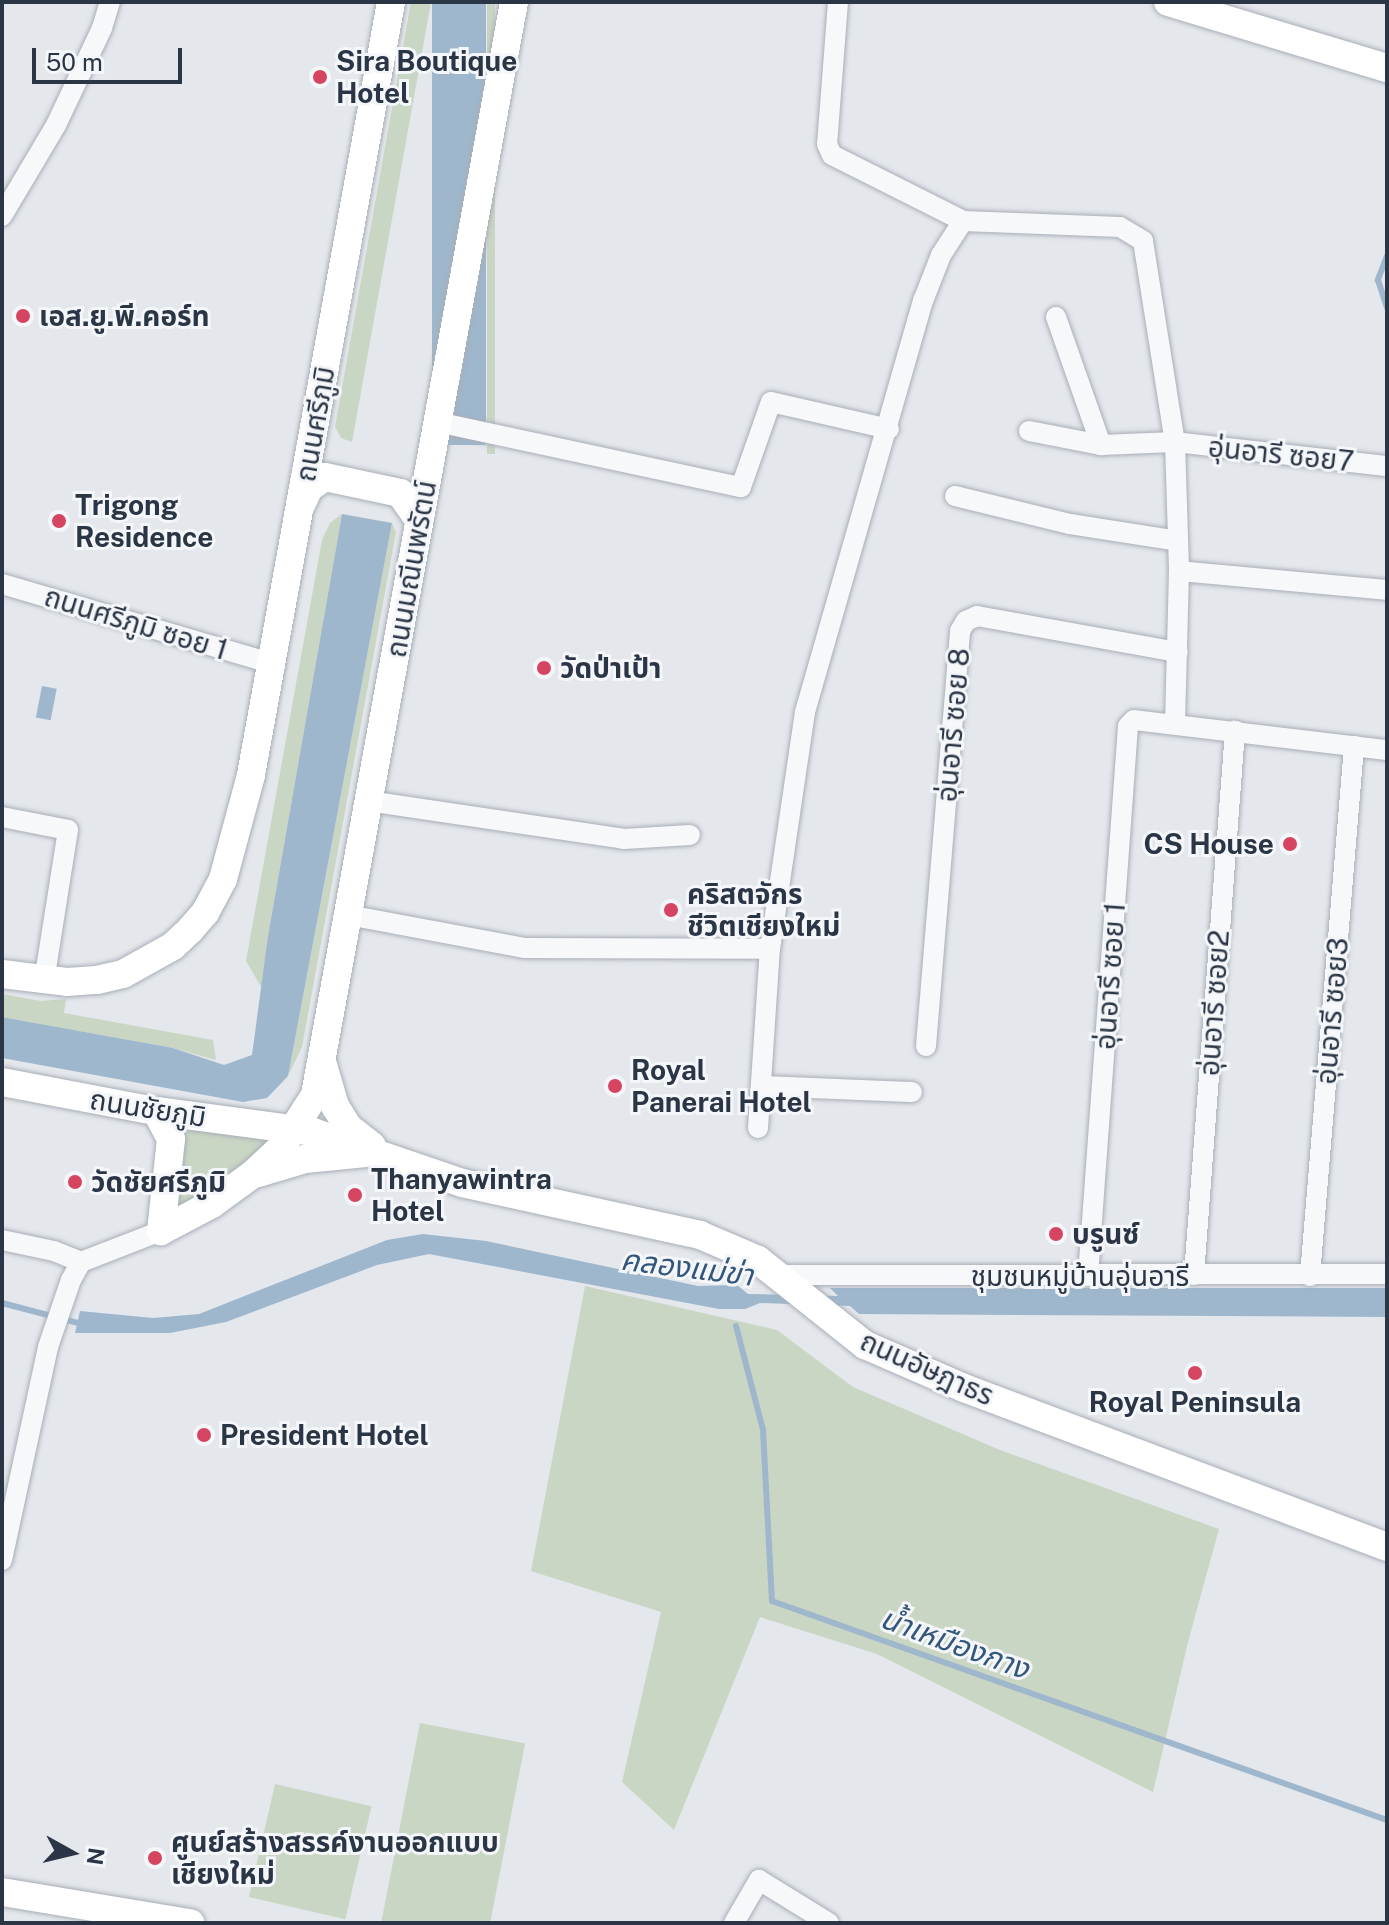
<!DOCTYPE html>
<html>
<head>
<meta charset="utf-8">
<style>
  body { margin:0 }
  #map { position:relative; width:1389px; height:1925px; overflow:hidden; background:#e4e7ec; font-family:"Public Sans","Noto Sans Thai",sans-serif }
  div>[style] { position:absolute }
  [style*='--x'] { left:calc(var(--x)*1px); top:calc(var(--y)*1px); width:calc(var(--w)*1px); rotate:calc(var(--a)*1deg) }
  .green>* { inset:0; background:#cad6c4; transform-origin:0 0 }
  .water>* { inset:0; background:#9eb7cd; transform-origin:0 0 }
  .stream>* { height:6px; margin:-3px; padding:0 3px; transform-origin:3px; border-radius:3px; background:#9eb7cd }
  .roads { filter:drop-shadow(0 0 2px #a8aeb7) drop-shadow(0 0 2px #a8aeb7) }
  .street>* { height:20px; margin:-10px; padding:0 10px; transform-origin:10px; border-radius:10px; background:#f7f8fa }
  .secondary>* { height:28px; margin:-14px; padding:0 14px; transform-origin:14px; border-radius:14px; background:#fff }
  .dots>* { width:22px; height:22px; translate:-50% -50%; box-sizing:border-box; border:4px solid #f4f6f9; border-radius:50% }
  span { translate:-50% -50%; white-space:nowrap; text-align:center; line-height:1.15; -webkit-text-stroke:6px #f4f6f9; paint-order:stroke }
  .poi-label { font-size:28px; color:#2a3546; font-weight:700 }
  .left { translate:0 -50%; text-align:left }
  .right { translate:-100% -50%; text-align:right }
  .street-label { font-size:28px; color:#2a3546 }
  .water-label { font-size:30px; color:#32567c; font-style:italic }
  .frame { position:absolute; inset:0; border:4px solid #2a3546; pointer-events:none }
  .north { position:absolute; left:32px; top:1813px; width:80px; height:80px; -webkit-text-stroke:6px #f4f6f9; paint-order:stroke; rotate:98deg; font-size:22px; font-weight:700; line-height:32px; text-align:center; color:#2a3546 }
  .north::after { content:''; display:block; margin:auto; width:28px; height:36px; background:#2a3546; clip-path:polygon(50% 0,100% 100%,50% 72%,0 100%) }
  .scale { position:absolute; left:32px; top:48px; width:150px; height:36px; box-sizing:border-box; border:4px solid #2a3546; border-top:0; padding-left:10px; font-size:24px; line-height:28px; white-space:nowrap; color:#2a3546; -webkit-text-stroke:6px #f4f6f9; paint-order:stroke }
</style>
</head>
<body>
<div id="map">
  <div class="green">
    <div style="clip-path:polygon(411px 2px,431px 2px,352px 442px,341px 438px,335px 427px)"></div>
    <div style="left:487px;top:2px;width:8px;height:452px"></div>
    <div style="clip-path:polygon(342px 514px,268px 936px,263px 990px,246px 961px,322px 540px,330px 523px)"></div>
    <div style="clip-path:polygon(392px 523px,396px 532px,302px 1047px,288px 1076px)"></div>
    <div style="clip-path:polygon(2px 994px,41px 1001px,66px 999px,64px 1013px,213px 1040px,216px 1060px,173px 1048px,2px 1017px)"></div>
    <div style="clip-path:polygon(173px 1125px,277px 1141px,218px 1190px,173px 1209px)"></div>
    <div style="clip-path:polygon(585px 1286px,777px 1330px,853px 1387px,1000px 1450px,1219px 1529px,1188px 1642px,1153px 1792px,877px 1654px,760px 1617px,674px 1830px,622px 1782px,661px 1612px,531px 1571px)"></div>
    <div style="left:420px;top:1723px;width:107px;height:203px;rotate:11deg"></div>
    <div style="left:275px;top:1784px;width:99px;height:116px;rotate:13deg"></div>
  </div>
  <div class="water">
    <div style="left:432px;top:2px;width:54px;height:443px"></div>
    <div style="clip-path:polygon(342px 514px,392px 523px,288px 1076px,267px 1098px,243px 1102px,2px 1058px,2px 1017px,173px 1048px,224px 1065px,252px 1055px,268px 936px)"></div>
    <div style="left:42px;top:686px;width:15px;height:32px;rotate:11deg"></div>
    <div style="clip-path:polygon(423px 1234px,486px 1241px,698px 1286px,737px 1285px,748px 1294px,838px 1296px,830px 1288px,1387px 1288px,1387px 1317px,859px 1314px,850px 1306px,760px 1303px,745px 1309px,719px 1309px,429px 1254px,377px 1265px,226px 1322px,170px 1333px,75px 1333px,80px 1311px,153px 1318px,199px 1314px,387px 1240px)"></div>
  </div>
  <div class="stream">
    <div style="--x:1387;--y:256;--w:26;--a:111"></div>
    <div style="--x:1378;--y:280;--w:29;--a:72"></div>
    <div style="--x:2;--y:1303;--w:83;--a:14.7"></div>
    <div style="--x:736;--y:1326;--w:107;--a:75.4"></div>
    <div style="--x:763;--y:1430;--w:171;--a:87"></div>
    <div style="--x:772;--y:1601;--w:653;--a:19.6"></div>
  </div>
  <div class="roads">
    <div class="street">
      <div style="--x:838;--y:2;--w:142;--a:94.4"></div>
      <div style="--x:827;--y:144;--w:12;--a:66"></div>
      <div style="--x:832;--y:155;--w:147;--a:26.7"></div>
      <div style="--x:963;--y:221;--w:157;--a:2.2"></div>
      <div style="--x:1120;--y:227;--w:27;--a:31"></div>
      <div style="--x:1143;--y:241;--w:204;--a:81"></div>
      <div style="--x:1175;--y:442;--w:129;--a:88.2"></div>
      <div style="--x:1179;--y:571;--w:153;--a:91.5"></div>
      <div style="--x:2;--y:216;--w:106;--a:-59.3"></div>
      <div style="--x:56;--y:125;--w:107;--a:-64.6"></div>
      <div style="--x:102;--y:28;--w:27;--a:-73"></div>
      <div style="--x:1056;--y:317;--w:136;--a:70.6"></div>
      <div style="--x:437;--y:422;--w:311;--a:12.1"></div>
      <div style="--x:741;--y:487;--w:90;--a:-70.6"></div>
      <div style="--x:771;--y:402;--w:121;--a:12.9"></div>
      <div style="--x:1029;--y:431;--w:73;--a:11"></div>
      <div style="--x:1101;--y:445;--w:74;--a:-2.3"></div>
      <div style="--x:1175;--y:442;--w:213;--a:6.5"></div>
      <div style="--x:955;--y:496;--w:118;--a:13.7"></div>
      <div style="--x:1070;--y:524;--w:109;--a:8.9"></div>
      <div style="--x:1179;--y:571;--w:209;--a:5.2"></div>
      <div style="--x:2;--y:584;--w:279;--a:16.4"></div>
      <div style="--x:368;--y:801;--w:259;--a:8.4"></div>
      <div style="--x:624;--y:839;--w:66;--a:-3.5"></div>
      <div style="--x:2;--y:817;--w:67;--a:11.1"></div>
      <div style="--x:68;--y:830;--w:153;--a:99"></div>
      <div style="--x:348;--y:915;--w:179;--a:10.6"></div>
      <div style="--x:524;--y:948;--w:246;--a:0.2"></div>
      <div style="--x:926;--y:1046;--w:416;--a:-85.3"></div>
      <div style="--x:960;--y:631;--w:12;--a:-59"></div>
      <div style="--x:966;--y:621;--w:12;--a:-24"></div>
      <div style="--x:977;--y:616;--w:204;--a:10.2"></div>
      <div style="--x:761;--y:1086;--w:151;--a:2.3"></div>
      <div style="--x:758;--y:1128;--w:179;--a:-86.2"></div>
      <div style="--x:770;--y:949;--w:240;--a:-81.6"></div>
      <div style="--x:805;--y:712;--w:428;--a:-74"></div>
      <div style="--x:923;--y:301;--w:49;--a:-68.6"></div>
      <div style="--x:941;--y:255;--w:40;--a:-57.1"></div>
      <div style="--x:2;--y:1240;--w:53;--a:11.9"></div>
      <div style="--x:54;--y:1251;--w:29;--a:22"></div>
      <div style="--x:774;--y:1275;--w:613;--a:-0.09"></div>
      <div style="--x:1194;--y:1275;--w:546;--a:-85.69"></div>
      <div style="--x:1088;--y:1276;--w:551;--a:-85.84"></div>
      <div style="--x:1128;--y:726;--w:8;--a:-45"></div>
      <div style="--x:1134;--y:720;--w:255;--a:6.8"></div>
      <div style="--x:1310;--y:1276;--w:532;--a:-85.25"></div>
      <div style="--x:2;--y:1560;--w:218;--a:-77.8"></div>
      <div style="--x:48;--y:1347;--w:71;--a:-71.1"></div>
      <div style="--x:71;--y:1280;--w:21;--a:-61"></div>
      <div style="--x:81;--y:1262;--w:86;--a:-21.2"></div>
      <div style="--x:734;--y:1923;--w:50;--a:-59.8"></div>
      <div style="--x:759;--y:1880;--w:82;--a:31.6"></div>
    </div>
    <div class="secondary">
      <div style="--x:1168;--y:2;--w:229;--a:16.8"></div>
      <div style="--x:301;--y:505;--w:19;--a:-65"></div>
      <div style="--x:309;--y:488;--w:19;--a:-35"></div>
      <div style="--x:325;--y:477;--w:77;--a:12"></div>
      <div style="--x:400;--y:493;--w:33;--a:55"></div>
      <div style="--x:2;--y:974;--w:65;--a:7"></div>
      <div style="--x:67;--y:982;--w:30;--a:-4"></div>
      <div style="--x:97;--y:980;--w:27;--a:-13"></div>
      <div style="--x:123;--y:974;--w:57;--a:-29.2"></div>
      <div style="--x:173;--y:946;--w:23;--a:-43"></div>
      <div style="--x:190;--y:930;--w:23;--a:-49"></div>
      <div style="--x:205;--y:913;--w:38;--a:-62"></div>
      <div style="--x:223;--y:879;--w:108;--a:-74.9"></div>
      <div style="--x:251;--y:775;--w:786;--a:-79.73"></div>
      <div style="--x:323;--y:1065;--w:43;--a:73.7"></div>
      <div style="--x:335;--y:1106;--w:26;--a:58"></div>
      <div style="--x:349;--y:1128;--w:29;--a:38"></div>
      <div style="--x:2;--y:1082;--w:157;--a:10.7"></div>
      <div style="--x:156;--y:1111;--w:158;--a:7.6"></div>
      <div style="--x:313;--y:1132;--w:157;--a:18.9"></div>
      <div style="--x:462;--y:1183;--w:244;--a:12.3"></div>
      <div style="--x:700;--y:1235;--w:63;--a:23.3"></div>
      <div style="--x:758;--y:1260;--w:137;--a:38.5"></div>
      <div style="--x:865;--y:1345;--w:108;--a:23.5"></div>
      <div style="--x:964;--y:1388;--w:452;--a:20.6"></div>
      <div style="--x:156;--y:1111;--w:32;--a:62"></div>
      <div style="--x:171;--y:1139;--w:93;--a:96.2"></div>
      <div style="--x:258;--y:1173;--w:49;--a:-16.6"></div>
      <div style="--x:305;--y:1159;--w:61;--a:-5.6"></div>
      <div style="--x:161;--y:1231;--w:58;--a:-27.9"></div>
      <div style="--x:212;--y:1204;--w:51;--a:-36.2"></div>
      <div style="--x:253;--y:1174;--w:38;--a:-43"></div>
      <div style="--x:281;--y:1148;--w:63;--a:-57.3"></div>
      <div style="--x:315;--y:1095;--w:1111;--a:-79.68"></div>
      <div style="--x:2;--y:1892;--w:191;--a:9.4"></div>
    </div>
  </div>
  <div class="dots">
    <div style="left:320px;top:77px;background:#d54561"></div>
    <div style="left:23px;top:316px;background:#d54561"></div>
    <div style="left:59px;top:521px;background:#d54561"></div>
    <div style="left:544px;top:668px;background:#d54561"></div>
    <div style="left:1290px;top:844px;background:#d54561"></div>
    <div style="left:671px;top:910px;background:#d54561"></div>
    <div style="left:615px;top:1086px;background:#d54561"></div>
    <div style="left:75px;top:1182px;background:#d54561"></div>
    <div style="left:355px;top:1195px;background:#d54561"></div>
    <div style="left:1056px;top:1234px;background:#d54561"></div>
    <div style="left:1195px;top:1373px;background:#d54561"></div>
    <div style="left:204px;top:1435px;background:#d54561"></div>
    <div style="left:155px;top:1858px;background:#d54561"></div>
  </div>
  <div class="poi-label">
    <span class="left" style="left:336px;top:77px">Sira Boutique<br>Hotel</span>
    <span class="left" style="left:39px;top:316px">เอส.ยู.พี.คอร์ท</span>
    <span class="left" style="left:75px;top:521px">Trigong<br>Residence</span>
    <span class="left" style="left:560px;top:668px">วัดป่าเป้า</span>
    <span class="right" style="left:1274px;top:844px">CS House</span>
    <span class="left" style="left:687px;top:910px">คริสตจักร<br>ชีวิตเชียงใหม่</span>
    <span class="left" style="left:631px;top:1086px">Royal<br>Panerai Hotel</span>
    <span class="left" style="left:371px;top:1195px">Thanyawintra<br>Hotel</span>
    <span class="left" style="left:91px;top:1182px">วัดชัยศรีภูมิ</span>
    <span class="left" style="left:1072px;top:1234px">บรูนซ์</span>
    <span style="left:1195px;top:1402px">Royal Peninsula</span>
    <span class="left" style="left:220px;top:1435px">President Hotel</span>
    <span class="left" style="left:171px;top:1858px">ศูนย์สร้างสรรค์งานออกแบบ<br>เชียงใหม่</span>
  </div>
  <div class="street-label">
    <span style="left:315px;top:424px;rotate:-80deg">ถนนศรีภูมิ</span>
    <span style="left:1281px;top:454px;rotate:6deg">อุ่นอารี ซอย7</span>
    <span style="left:411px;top:569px;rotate:-80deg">ถนนมณีนพรัตน์</span>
    <span style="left:136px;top:623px;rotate:17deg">ถนนศรีภูมิ ซอย 1</span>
    <span style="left:953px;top:725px;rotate:-85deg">อุ่นอารี ซอย 8</span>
    <span style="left:1110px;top:976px;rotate:-86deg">อุ่นอารี ซอย 1</span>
    <span style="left:1214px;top:1003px;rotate:-86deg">อุ่นอารี ซอย2</span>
    <span style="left:1332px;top:1011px;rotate:-85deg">อุ่นอารี ซอย3</span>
    <span style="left:148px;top:1108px;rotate:9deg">ถนนชัยภูมิ</span>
    <span style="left:1080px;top:1276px">ชุมชนหมู่บ้านอุ่นอารี</span>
    <span style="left:927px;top:1368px;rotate:24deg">ถนนอัษฎาธร</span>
  </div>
  <div class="water-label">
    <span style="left:687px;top:1267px;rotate:7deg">คลองแม่ข่า</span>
    <span style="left:955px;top:1643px;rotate:20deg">น้ำเหมืองกาง</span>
  </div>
  <div class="frame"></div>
  <div class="north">N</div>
  <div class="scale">50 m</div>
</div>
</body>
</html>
